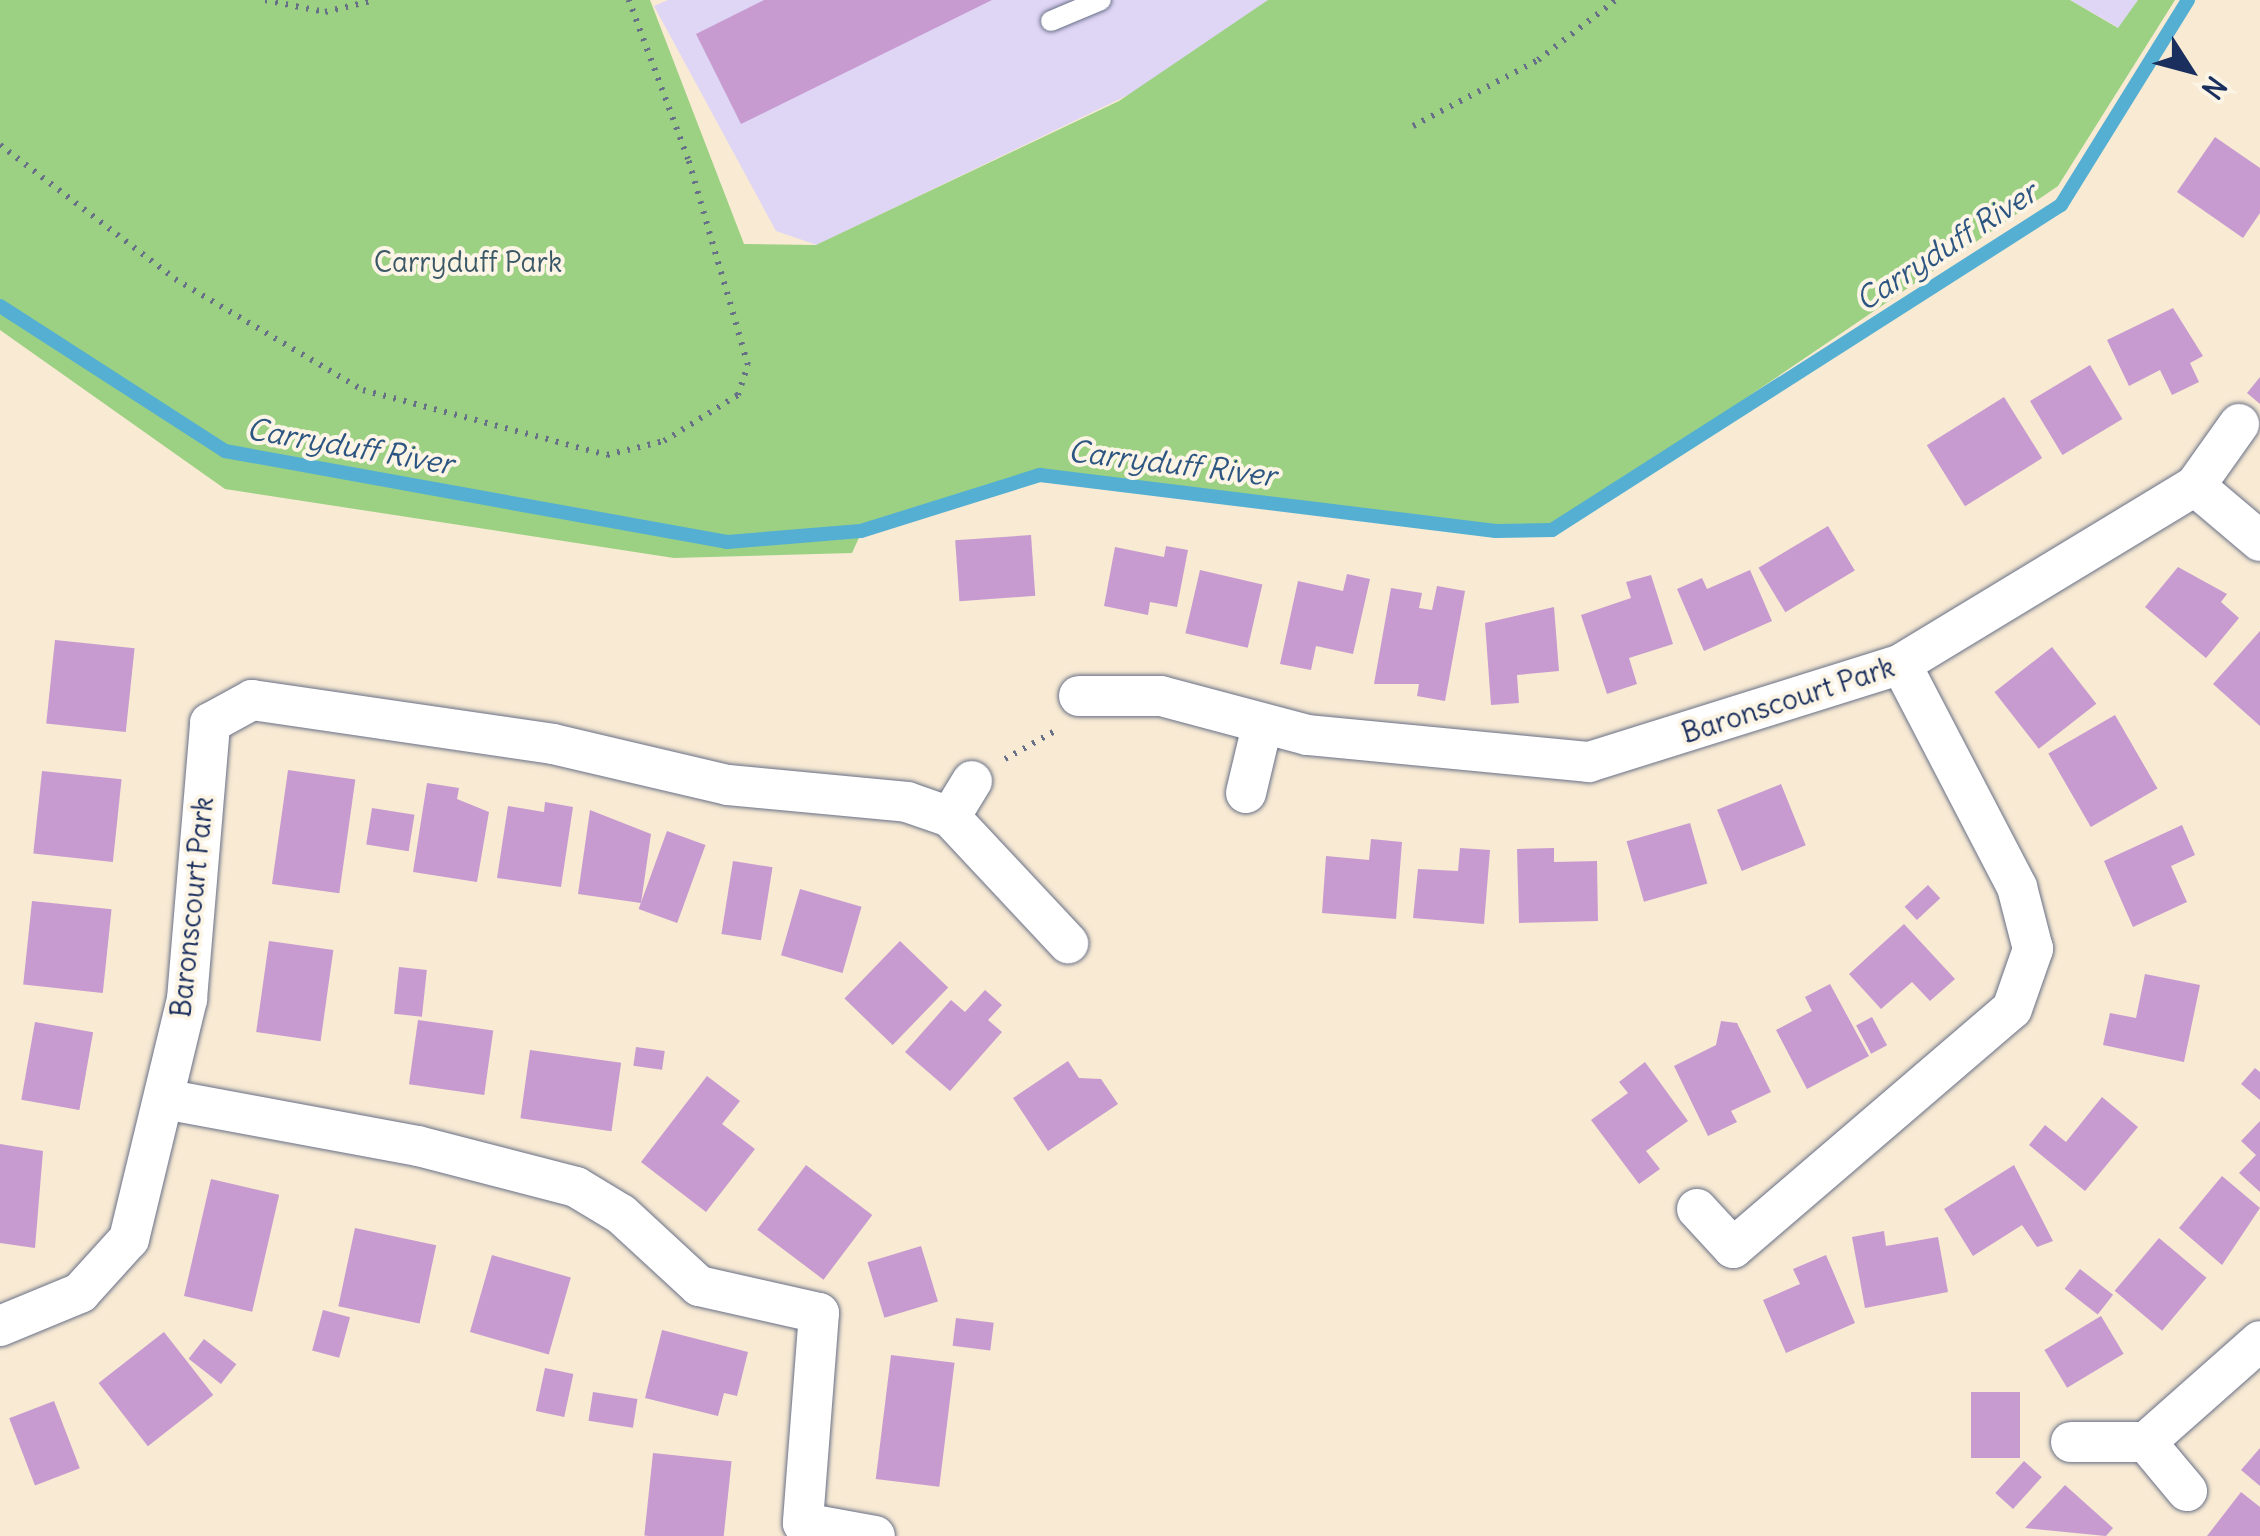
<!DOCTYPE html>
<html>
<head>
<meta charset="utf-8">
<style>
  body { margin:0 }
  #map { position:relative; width:2260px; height:1536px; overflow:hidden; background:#f8ead3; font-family:Delius,sans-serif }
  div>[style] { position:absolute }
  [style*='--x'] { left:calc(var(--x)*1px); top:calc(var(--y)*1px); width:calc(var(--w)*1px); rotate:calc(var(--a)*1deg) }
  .built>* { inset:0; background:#dfd5f5 }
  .green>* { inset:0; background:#9cd183 }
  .stream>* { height:14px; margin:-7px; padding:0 7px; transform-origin:7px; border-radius:7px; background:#54afd2 }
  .building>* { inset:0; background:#c79bd0; transform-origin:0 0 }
  .path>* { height:6px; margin-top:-3px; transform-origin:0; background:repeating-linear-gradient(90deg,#687087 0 2.5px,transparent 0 10.5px) }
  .roads { filter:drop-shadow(0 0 2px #687087) drop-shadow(0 0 2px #687087) }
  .lane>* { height:20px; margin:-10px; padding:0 10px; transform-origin:10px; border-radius:10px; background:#fff }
  .street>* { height:40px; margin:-20px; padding:0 20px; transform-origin:20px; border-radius:20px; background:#fff }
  span { translate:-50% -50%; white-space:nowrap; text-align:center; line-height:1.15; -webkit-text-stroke:8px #fcf5e5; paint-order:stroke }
  .park-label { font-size:28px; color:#3b5867 }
  .street-label { font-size:28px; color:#1b2f5e }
  .water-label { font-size:30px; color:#2c5581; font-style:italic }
  .north { position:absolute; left:2140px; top:20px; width:100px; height:100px; -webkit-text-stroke:8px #fcf5e5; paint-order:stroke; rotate:126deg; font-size:28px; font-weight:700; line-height:40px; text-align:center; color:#1b2f5e }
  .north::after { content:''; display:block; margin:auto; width:35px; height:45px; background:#1b2f5e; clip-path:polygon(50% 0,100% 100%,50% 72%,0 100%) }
</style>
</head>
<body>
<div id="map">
  <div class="built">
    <div style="clip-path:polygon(668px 0,1325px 0,817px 245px,776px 231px,654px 6px)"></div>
    <div style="clip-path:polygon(2070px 0,2138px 0,2119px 28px)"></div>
  </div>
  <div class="green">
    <div style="clip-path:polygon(0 0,650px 0,744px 244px,816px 245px,1119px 101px,1268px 0,2070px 0,2118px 28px,2138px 0,2175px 0,2058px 186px,1552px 530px,1496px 531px,1041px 475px,862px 531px,852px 553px,674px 558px,225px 489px,0 330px)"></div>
  </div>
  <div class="stream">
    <div style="--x:0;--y:306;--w:268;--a:32.8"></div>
    <div style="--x:225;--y:451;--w:510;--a:10.27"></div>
    <div style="--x:727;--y:542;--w:134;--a:-4.7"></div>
    <div style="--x:861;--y:531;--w:188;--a:-17.4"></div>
    <div style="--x:1040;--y:475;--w:459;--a:7"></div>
    <div style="--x:1496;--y:531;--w:56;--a:-1"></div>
    <div style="--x:1552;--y:530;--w:604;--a:-32.56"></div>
    <div style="--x:2061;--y:205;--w:241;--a:-58.2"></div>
  </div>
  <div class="building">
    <div style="clip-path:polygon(764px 0,992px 0,741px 124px,696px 34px)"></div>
    <div style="clip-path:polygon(2215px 137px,2260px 168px,2260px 213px,2243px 238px,2177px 192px)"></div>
    <div style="clip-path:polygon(2173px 308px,2203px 356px,2190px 363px,2199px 382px,2172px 395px,2160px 370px,2129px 386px,2107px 340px)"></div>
    <div style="left:2090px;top:365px;width:63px;height:70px;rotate:59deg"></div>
    <div style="clip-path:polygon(2260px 377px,2260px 404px,2247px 393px)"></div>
    <div style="left:2004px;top:397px;width:72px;height:91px;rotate:58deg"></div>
    <div style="left:1828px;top:526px;width:52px;height:81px;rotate:59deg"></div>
    <div style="left:1031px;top:535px;width:61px;height:76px;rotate:86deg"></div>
    <div style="clip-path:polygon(1166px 546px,1188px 550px,1177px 607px,1150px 602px,1148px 615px,1104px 606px,1115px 547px,1164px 557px)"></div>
    <div style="clip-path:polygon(2178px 567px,2227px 594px,2221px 602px,2239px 618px,2206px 658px,2145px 607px)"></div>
    <div style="left:1200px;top:570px;width:64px;height:65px;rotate:13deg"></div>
    <div style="clip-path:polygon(1750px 570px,1772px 621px,1704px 651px,1677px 589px,1702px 578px,1707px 589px)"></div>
    <div style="clip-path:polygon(1347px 574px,1370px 579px,1353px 654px,1316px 646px,1311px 670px,1280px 664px,1298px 581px,1343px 591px)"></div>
    <div style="clip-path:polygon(1651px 575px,1673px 644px,1629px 658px,1637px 684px,1607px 694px,1581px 615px,1631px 598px,1626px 582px)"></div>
    <div style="clip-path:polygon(1437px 586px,1465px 591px,1445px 701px,1417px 696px,1419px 684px,1374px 684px,1391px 588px,1422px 593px,1419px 608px,1432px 610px)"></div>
    <div style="clip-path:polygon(1554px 607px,1559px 671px,1517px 675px,1519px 703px,1491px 705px,1485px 623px)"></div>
    <div style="clip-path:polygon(2260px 631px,2260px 726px,2213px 684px)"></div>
    <div style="left:55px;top:640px;width:80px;height:84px;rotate:6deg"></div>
    <div style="left:2052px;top:647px;width:72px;height:73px;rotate:52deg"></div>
    <div style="left:2115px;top:715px;width:85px;height:77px;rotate:60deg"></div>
    <div style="left:288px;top:770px;width:68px;height:115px;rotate:8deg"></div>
    <div style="left:42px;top:771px;width:80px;height:83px;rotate:6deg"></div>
    <div style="clip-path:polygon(427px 783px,459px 788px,457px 799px,489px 812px,477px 882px,413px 872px)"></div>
    <div style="left:1781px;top:784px;width:66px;height:69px;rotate:68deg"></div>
    <div style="clip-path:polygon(545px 802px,573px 807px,561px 887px,497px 878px,508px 806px,544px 812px)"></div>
    <div style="left:372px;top:808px;width:43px;height:37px;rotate:9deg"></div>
    <div style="clip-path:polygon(590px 810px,651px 834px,641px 903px,578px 894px)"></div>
    <div style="left:1690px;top:823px;width:63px;height:66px;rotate:74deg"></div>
    <div style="clip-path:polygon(2182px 825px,2195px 855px,2171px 866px,2187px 902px,2133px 927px,2104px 861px)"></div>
    <div style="left:667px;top:831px;width:41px;height:83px;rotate:20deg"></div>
    <div style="clip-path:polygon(1371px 839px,1402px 842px,1396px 919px,1322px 913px,1326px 856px,1369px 860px)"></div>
    <div style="clip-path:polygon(1460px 848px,1490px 850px,1484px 924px,1413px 918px,1418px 869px,1458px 871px)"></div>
    <div style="clip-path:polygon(1554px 848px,1554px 862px,1597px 861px,1598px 921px,1519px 923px,1517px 849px)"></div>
    <div style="left:733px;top:861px;width:40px;height:74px;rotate:9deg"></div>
    <div style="left:1928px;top:885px;width:18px;height:32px;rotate:47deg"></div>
    <div style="left:800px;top:889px;width:64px;height:69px;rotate:16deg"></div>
    <div style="left:32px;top:901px;width:80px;height:84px;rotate:6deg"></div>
    <div style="clip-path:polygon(1904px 924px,1955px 979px,1930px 1001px,1912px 982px,1881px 1009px,1849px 974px)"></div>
    <div style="left:269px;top:941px;width:65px;height:92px;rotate:8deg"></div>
    <div style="left:900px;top:941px;width:67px;height:80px;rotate:44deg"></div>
    <div style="left:399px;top:967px;width:28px;height:47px;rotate:6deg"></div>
    <div style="clip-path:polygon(2145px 974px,2200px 985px,2184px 1062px,2103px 1045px,2110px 1013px,2136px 1018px)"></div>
    <div style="clip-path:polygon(1830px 984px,1869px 1056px,1807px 1089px,1776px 1030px,1812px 1011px,1805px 997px)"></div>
    <div style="clip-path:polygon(985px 990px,1002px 1005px,988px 1020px,1002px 1032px,950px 1091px,905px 1052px,951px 1000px,965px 1012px)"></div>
    <div style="left:1872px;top:1017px;width:32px;height:18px;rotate:62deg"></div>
    <div style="left:418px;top:1020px;width:76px;height:65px;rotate:8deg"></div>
    <div style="clip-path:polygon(1721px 1021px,1737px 1023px,1771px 1092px,1731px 1111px,1737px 1122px,1708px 1136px,1674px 1066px,1716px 1045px)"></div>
    <div style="left:35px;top:1022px;width:59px;height:79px;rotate:10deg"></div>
    <div style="left:636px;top:1047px;width:29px;height:19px;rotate:8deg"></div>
    <div style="left:530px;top:1050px;width:92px;height:69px;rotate:8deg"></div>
    <div style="clip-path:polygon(1068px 1061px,1079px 1078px,1101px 1079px,1118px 1104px,1048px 1151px,1013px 1098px)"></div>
    <div style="clip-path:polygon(1645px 1062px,1688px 1121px,1646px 1151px,1660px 1169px,1639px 1184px,1591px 1120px,1628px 1093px,1619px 1082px)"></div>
    <div style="clip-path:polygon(2255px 1068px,2260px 1072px,2260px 1100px,2241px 1084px)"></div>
    <div style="clip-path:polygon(707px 1076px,740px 1101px,722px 1124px,755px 1149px,706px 1212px,641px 1162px)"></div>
    <div style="clip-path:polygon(2102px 1097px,2138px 1127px,2085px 1191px,2029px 1145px,2045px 1125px,2066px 1142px)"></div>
    <div style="clip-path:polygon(2260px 1121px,2260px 1192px,2239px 1173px,2256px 1155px,2241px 1141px)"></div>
    <div style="clip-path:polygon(0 1144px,43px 1151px,35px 1248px,0 1243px)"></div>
    <div style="left:806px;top:1165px;width:83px;height:81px;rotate:37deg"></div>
    <div style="clip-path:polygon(2014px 1165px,2053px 1241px,2037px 1247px,2022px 1225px,1973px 1256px,1944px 1209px)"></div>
    <div style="clip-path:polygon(2222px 1176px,2260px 1208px,2222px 1265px,2179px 1228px)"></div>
    <div style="left:211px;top:1179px;width:70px;height:120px;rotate:13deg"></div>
    <div style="left:355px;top:1228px;width:83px;height:80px;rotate:12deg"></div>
    <div style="clip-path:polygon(1884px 1231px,1886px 1246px,1938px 1237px,1948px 1292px,1865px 1308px,1852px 1237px)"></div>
    <div style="left:2159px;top:1238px;width:62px;height:69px;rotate:40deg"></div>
    <div style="left:921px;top:1246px;width:58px;height:56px;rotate:73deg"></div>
    <div style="left:492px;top:1255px;width:82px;height:80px;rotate:16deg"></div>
    <div style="clip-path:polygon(1826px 1255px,1855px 1323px,1786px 1353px,1763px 1300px,1800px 1284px,1793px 1269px)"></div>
    <div style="left:2080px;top:1269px;width:42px;height:25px;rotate:38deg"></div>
    <div style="left:323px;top:1310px;width:28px;height:42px;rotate:15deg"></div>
    <div style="left:2101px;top:1316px;width:44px;height:66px;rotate:59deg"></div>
    <div style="left:956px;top:1318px;width:38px;height:28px;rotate:7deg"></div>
    <div style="clip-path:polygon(662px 1330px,748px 1352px,737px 1396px,724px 1393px,718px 1416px,645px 1398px)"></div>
    <div style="left:164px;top:1332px;width:80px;height:83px;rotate:52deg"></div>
    <div style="left:204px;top:1339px;width:41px;height:25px;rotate:38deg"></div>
    <div style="left:891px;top:1355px;width:64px;height:125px;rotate:7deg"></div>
    <div style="left:545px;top:1368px;width:29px;height:44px;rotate:12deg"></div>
    <div style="left:593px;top:1392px;width:45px;height:29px;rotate:9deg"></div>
    <div style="left:1971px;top:1392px;width:49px;height:66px"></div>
    <div style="left:54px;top:1401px;width:72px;height:48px;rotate:69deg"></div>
    <div style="clip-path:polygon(2260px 1448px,2260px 1486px,2241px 1470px)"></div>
    <div style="left:653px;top:1453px;width:79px;height:83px;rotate:6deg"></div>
    <div style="left:2024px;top:1461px;width:24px;height:43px;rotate:42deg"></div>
    <div style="clip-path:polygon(2065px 1485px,2113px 1528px,2106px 1536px,2025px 1528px)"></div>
    <div style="clip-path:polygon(2241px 1492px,2260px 1507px,2260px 1536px,2207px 1536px)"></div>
  </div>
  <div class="path">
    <div style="--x:265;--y:0;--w:61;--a:11.3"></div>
    <div style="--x:325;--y:12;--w:51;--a:-13.5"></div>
    <div style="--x:1413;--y:126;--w:141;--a:-27.8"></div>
    <div style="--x:1538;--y:60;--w:98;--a:-37.6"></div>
    <div style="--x:0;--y:145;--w:220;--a:37.4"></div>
    <div style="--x:175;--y:279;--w:218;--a:30.6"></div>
    <div style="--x:363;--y:390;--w:253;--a:14.9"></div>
    <div style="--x:607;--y:455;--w:59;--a:-13.8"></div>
    <div style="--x:664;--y:441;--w:87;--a:-31.9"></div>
    <div style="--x:738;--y:395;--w:32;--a:-72"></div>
    <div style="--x:748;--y:365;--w:215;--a:-106.2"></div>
    <div style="--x:688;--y:159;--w:170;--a:-110.4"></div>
    <div style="--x:1005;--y:759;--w:57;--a:-29.2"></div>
  </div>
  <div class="roads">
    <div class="lane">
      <div style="--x:1051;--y:21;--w:54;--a:-22.8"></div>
    </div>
    <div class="street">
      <div style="--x:2195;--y:486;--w:85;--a:40.2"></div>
      <div style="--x:1079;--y:696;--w:82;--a:0"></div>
      <div style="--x:1161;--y:696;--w:152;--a:14.9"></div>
      <div style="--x:1308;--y:735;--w:282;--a:5.5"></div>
      <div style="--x:1589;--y:762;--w:327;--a:-17.4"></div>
      <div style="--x:1901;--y:664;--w:344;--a:-31.2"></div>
      <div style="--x:2195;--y:486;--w:76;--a:-54.6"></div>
      <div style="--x:1246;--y:793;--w:69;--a:-76.6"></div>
      <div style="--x:950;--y:817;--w:42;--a:-58.6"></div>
      <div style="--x:164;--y:1099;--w:258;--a:10.5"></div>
      <div style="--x:418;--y:1146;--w:163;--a:14.5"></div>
      <div style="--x:576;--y:1187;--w:52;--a:31"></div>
      <div style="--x:621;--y:1214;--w:106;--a:42.7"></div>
      <div style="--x:699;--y:1286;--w:123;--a:12.7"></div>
      <div style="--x:819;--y:1313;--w:211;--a:94.4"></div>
      <div style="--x:803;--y:1523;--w:73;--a:10.2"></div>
      <div style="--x:1697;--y:1209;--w:53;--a:47.3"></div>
      <div style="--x:1733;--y:1248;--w:367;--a:-40.6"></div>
      <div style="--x:2012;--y:1009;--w:64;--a:-70.7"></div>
      <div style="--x:2033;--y:949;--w:64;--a:-104.5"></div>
      <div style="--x:2017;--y:887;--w:251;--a:-117.5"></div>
      <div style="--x:0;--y:1326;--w:87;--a:-22.4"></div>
      <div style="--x:80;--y:1293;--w:73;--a:-47.8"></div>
      <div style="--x:129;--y:1239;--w:247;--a:-76.4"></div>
      <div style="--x:187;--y:999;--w:277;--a:-85.2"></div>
      <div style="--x:210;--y:723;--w:48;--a:-28.7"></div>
      <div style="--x:252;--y:700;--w:304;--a:8.3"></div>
      <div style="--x:553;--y:744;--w:180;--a:13.2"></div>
      <div style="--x:728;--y:785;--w:180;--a:5.4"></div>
      <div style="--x:907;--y:802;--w:46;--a:19.2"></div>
      <div style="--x:950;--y:817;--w:173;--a:46.9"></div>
      <div style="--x:2071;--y:1442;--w:75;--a:0"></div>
      <div style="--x:2146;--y:1442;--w:64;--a:50.1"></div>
      <div style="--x:2146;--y:1442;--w:152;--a:-41.5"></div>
    </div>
  </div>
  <div class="park-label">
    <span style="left:468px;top:262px">Carryduff Park</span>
  </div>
  <div class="street-label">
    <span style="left:1788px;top:700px;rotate:-18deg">Baronscourt Park</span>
    <span style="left:192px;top:907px;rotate:-84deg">Baronscourt Park</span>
  </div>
  <div class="water-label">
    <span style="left:1946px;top:246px;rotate:-33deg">Carryduff River</span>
    <span style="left:350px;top:446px;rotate:10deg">Carryduff River</span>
    <span style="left:1172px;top:463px;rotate:7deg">Carryduff River</span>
  </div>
  <div class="north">N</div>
</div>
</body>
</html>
